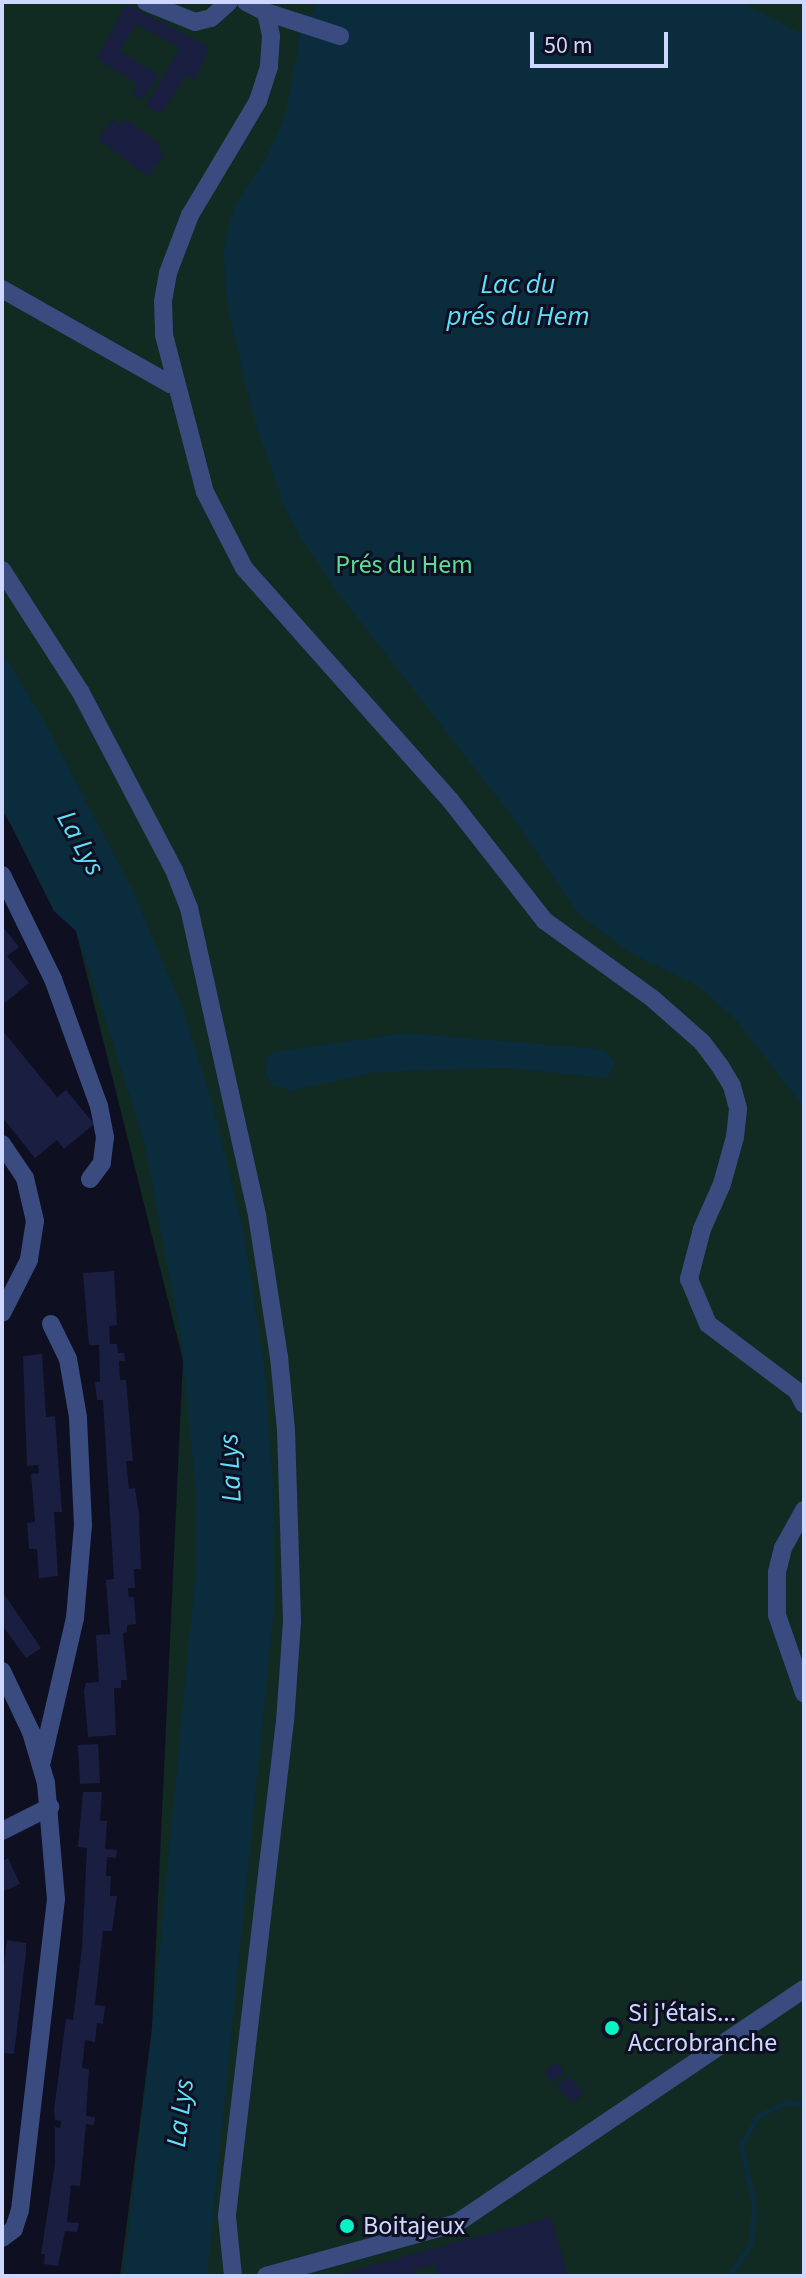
<!DOCTYPE html>
<html>
<head>
<meta charset="utf-8">
<style>
  body { margin:0 }
  #map { position:relative; width:806px; height:2278px; overflow:hidden; background:#0e1021; font-family:"Source Sans 3",sans-serif }
  div>[style] { position:absolute }
  [style*='--x'] { left:calc(var(--x)*1px); top:calc(var(--y)*1px); width:calc(var(--w)*1px); rotate:calc(var(--a)*1deg) }
  .green>* { inset:0; background:#112b22 }
  .water>* { inset:0; background:#0a2c3d }
  .stream>* { height:5px; margin:-2.5px; padding:0 2.5px; transform-origin:2.5px; border-radius:2.5px; background:#0a2c3d }
  .building>* { inset:0; background:#1a1e41; transform-origin:0 0 }
  .minor>* { height:18px; margin:-9px; padding:0 9px; transform-origin:9px; border-radius:9px; background:#3a4b7f }
  .dots>* { width:22px; height:22px; translate:-50% -50%; box-sizing:border-box; border:4px solid #0e1021; border-radius:50% }
  span { translate:-50% -50%; white-space:nowrap; text-align:center; line-height:1.15; -webkit-text-stroke:6px #0e1021; paint-order:stroke }
  .park-label { font-size:26px; color:#5cdc96 }
  .poi-label { font-size:26px; color:#ced7fe }
  .left { translate:0 -50%; text-align:left }
  .water-label { font-size:28px; color:#5fe1fb; font-style:italic }
  .frame { position:absolute; inset:0; border:4px solid #ced7fe; pointer-events:none }
  .scale { position:absolute; left:530px; top:32px; width:138px; height:36px; box-sizing:border-box; border:4px solid #ced7fe; border-top:0; padding-left:10px; font-size:24px; line-height:28px; white-space:nowrap; color:#ced7fe; -webkit-text-stroke:6px #0e1021; paint-order:stroke }
</style>
</head>
<body>
<div id="map">
  <div class="green">
    <div style="clip-path:polygon(2px 2px,804px 2px,804px 2276px,120px 2276px,152px 2029px,183px 1360px,76px 931px,2px 810px)"></div>
  </div>
  <div class="water">
    <div style="clip-path:polygon(316px 2px,740px 2px,804px 35px,804px 1108px,738px 1022px,698px 986px,627px 951px,578px 913px,511px 815px,336px 590px,301px 538px,284px 506px,256px 425px,233px 332px,225px 287px,224px 246px,234px 208px,267px 157px,285px 116px,296px 60px,299px 33px,295px 32px,300px 12px,311px 16px)"></div>
    <div style="clip-path:polygon(2px 652px,43px 719px,131px 887px,183px 1009px,212px 1102px,243px 1229px,264px 1362px,273px 1484px,274px 1609px,207px 2276px,123px 2276px,152px 2029px,195px 1580px,195px 1486px,181px 1339px,144px 1141px,108px 1027px,76px 931px,54px 911px,2px 807px)"></div>
    <div style="clip-path:polygon(405px 1033px,590px 1048px,605px 1050px,615px 1063px,607px 1078px,506px 1068px,426px 1070px,372px 1073px,290px 1091px,273px 1085px,265px 1073px,266px 1059px,273px 1052px)"></div>
  </div>
  <div class="stream">
    <div style="--x:729;--y:2276;--w:39;--a:-55"></div>
    <div style="--x:751;--y:2244;--w:40;--a:-85.7"></div>
    <div style="--x:754;--y:2204;--w:60;--a:-102.4"></div>
    <div style="--x:741;--y:2145;--w:34;--a:-60"></div>
    <div style="--x:758;--y:2116;--w:31;--a:-27"></div>
    <div style="--x:786;--y:2102;--w:18;--a:9"></div>
  </div>
  <div class="building">
    <div style="clip-path:polygon(127px 4px,209px 47px,195px 80px,187px 75px,161px 113px,146px 106px,180px 48px,136px 24px,119px 51px,158px 75px,143px 100px,132px 93px,138px 84px,97px 58px)"></div>
    <div style="clip-path:polygon(113px 119px,121px 125px,126px 119px,160px 145px,157px 149px,164px 155px,148px 176px,98px 139px)"></div>
    <div style="clip-path:polygon(2px 926px,19px 947px,7px 956px,29px 983px,2px 1005px)"></div>
    <div style="clip-path:polygon(2px 1030px,57px 1097px,66px 1090px,94px 1124px,64px 1149px,57px 1140px,35px 1158px,2px 1117px)"></div>
    <div style="clip-path:polygon(114px 1271px,117px 1325px,109px 1326px,110px 1344px,117px 1344px,118px 1353px,124px 1353px,125px 1361px,119px 1361px,120px 1380px,126px 1380px,133px 1461px,126px 1461px,129px 1489px,135px 1488px,139px 1515px,141px 1569px,134px 1569px,135px 1588px,128px 1588px,129px 1597px,134px 1597px,136px 1624px,127px 1625px,127px 1632px,123px 1633px,127px 1680px,121px 1680px,121px 1688px,114px 1688px,116px 1735px,88px 1737px,84px 1691px,86px 1683px,99px 1682px,96px 1635px,110px 1634px,106px 1580px,114px 1579px,103px 1400px,97px 1400px,95px 1382px,100px 1382px,99px 1345px,89px 1345px,83px 1273px)"></div>
    <div style="clip-path:polygon(42px 1354px,46px 1417px,55px 1416px,62px 1512px,54px 1512px,58px 1576px,39px 1578px,37px 1549px,29px 1549px,27px 1523px,35px 1522px,31px 1474px,39px 1473px,38px 1465px,27px 1466px,23px 1356px)"></div>
    <div style="clip-path:polygon(2px 1591px,41px 1648px,26px 1658px,2px 1625px)"></div>
    <div style="left:98px;top:1744px;width:39px;height:20px;rotate:87deg"></div>
    <div style="clip-path:polygon(83px 1792px,102px 1792px,100px 1821px,107px 1821px,105px 1849px,117px 1850px,116px 1858px,107px 1857px,106px 1876px,111px 1876px,110px 1896px,117px 1896px,112px 1931px,103px 1931px,95px 2005px,105px 2006px,103px 2024px,97px 2023px,95px 2042px,85px 2040px,82px 2068px,89px 2069px,86px 2116px,95px 2117px,94px 2125px,86px 2124px,80px 2186px,71px 2185px,67px 2222px,79px 2223px,77px 2232px,65px 2231px,58px 2266px,44px 2264px,45px 2254px,41px 2254px,55px 2164px,55px 2127px,60px 2128px,61px 2121px,55px 2120px,54px 2110px,66px 2019px,73px 2020px,82px 1948px,87px 1848px,78px 1847px)"></div>
    <div style="clip-path:polygon(8px 1858px,20px 1884px,2px 1892px,2px 1861px)"></div>
    <div style="clip-path:polygon(7px 1940px,26px 1943px,26px 1953px,14px 2054px,2px 2053px,2px 1980px)"></div>
    <div style="left:556px;top:2062px;width:13px;height:16px;rotate:48deg"></div>
    <div style="left:568px;top:2076px;width:23px;height:16px;rotate:45deg"></div>
    <div style="clip-path:polygon(551px 2217px,568px 2276px,438px 2276px,434px 2264px,414px 2270px,415px 2276px,344px 2273px)"></div>
    <div style="left:354px;top:2218px;width:12px;height:17px;rotate:76deg"></div>
  </div>
  <div class="minor">
    <div style="--x:146;--y:2;--w:53;--a:22.2"></div>
    <div style="--x:195;--y:22;--w:16;--a:-14"></div>
    <div style="--x:211;--y:18;--w:24;--a:-42"></div>
    <div style="--x:246;--y:2;--w:22;--a:27"></div>
    <div style="--x:266;--y:12;--w:25;--a:78"></div>
    <div style="--x:271;--y:36;--w:31;--a:94"></div>
    <div style="--x:269;--y:67;--w:36;--a:108"></div>
    <div style="--x:258;--y:101;--w:133;--a:120.8"></div>
    <div style="--x:190;--y:215;--w:62;--a:110.8"></div>
    <div style="--x:168;--y:273;--w:29;--a:100"></div>
    <div style="--x:163;--y:302;--w:33;--a:88"></div>
    <div style="--x:164;--y:335;--w:162;--a:75.4"></div>
    <div style="--x:205;--y:492;--w:85;--a:62.8"></div>
    <div style="--x:244;--y:568;--w:310;--a:48.4"></div>
    <div style="--x:450;--y:800;--w:154;--a:51.9"></div>
    <div style="--x:545;--y:921;--w:133;--a:35.8"></div>
    <div style="--x:653;--y:999;--w:65;--a:41.3"></div>
    <div style="--x:702;--y:1042;--w:30;--a:53"></div>
    <div style="--x:720;--y:1066;--w:23;--a:59"></div>
    <div style="--x:732;--y:1086;--w:24;--a:75"></div>
    <div style="--x:738;--y:1109;--w:28;--a:96"></div>
    <div style="--x:735;--y:1137;--w:49;--a:105.5"></div>
    <div style="--x:722;--y:1184;--w:49;--a:114"></div>
    <div style="--x:702;--y:1229;--w:52;--a:104.6"></div>
    <div style="--x:689;--y:1279;--w:49;--a:67.1"></div>
    <div style="--x:708;--y:1324;--w:111;--a:37"></div>
    <div style="--x:797;--y:1391;--w:15;--a:62"></div>
    <div style="--x:266;--y:12;--w:78;--a:18"></div>
    <div style="--x:2;--y:289;--w:193;--a:29.5"></div>
    <div style="--x:170;--y:384;--w:5;--a:-22"></div>
    <div style="--x:2;--y:570;--w:144;--a:57.2"></div>
    <div style="--x:80;--y:691;--w:202;--a:62.3"></div>
    <div style="--x:174;--y:870;--w:41;--a:68.5"></div>
    <div style="--x:189;--y:908;--w:314;--a:77.5"></div>
    <div style="--x:257;--y:1215;--w:144;--a:81.2"></div>
    <div style="--x:279;--y:1357;--w:73;--a:84.5"></div>
    <div style="--x:286;--y:1430;--w:192;--a:88.2"></div>
    <div style="--x:292;--y:1622;--w:99;--a:94"></div>
    <div style="--x:285;--y:1721;--w:499;--a:96.7"></div>
    <div style="--x:227;--y:2217;--w:59;--a:84.2"></div>
    <div style="--x:2;--y:875;--w:116;--a:63.9"></div>
    <div style="--x:53;--y:979;--w:135;--a:70.1"></div>
    <div style="--x:99;--y:1106;--w:32;--a:79"></div>
    <div style="--x:105;--y:1137;--w:26;--a:97"></div>
    <div style="--x:102;--y:1163;--w:20;--a:127"></div>
    <div style="--x:2;--y:1144;--w:41;--a:55.9"></div>
    <div style="--x:25;--y:1178;--w:44;--a:76.9"></div>
    <div style="--x:35;--y:1221;--w:39;--a:99"></div>
    <div style="--x:29;--y:1260;--w:59;--a:117"></div>
    <div style="--x:804;--y:1510;--w:43;--a:118.9"></div>
    <div style="--x:783;--y:1548;--w:25;--a:104"></div>
    <div style="--x:777;--y:1572;--w:43;--a:90"></div>
    <div style="--x:777;--y:1615;--w:83;--a:70.9"></div>
    <div style="--x:2;--y:1671;--w:68;--a:64.6"></div>
    <div style="--x:31;--y:1732;--w:53;--a:73.6"></div>
    <div style="--x:46;--y:1783;--w:116;--a:85.1"></div>
    <div style="--x:56;--y:1899;--w:313;--a:96.6"></div>
    <div style="--x:20;--y:2210;--w:20;--a:108"></div>
    <div style="--x:14;--y:2229;--w:15;--a:143"></div>
    <div style="--x:42;--y:1761;--w:147;--a:-77"></div>
    <div style="--x:75;--y:1618;--w:93;--a:-85.1"></div>
    <div style="--x:83;--y:1525;--w:108;--a:-92.7"></div>
    <div style="--x:78;--y:1417;--w:59;--a:-99.8"></div>
    <div style="--x:68;--y:1359;--w:39;--a:-116"></div>
    <div style="--x:2;--y:1831;--w:54;--a:-26.6"></div>
    <div style="--x:266;--y:2276;--w:198;--a:-15.5"></div>
    <div style="--x:457;--y:2223;--w:419;--a:-34"></div>
  </div>
  <div class="dots">
    <div style="left:612px;top:2028px;background:#06f3c4"></div>
    <div style="left:347px;top:2226px;background:#06f3c4"></div>
  </div>
  <div class="park-label">
    <span style="left:404px;top:565px">Prés du Hem</span>
  </div>
  <div class="poi-label">
    <span class="left" style="left:628px;top:2028px">Si j'étais...<br>Accrobranche</span>
    <span class="left" style="left:363px;top:2226px">Boitajeux</span>
  </div>
  <div class="water-label">
    <span style="left:518px;top:300px">Lac du<br>prés du Hem</span>
    <span style="left:81px;top:843px;rotate:61deg">La Lys</span>
    <span style="left:230px;top:1468px;rotate:-93deg">La Lys</span>
    <span style="left:180px;top:2113px;rotate:-83deg">La Lys</span>
  </div>
  <div class="frame"></div>
  <div class="scale">50 m</div>
</div>
</body>
</html>
